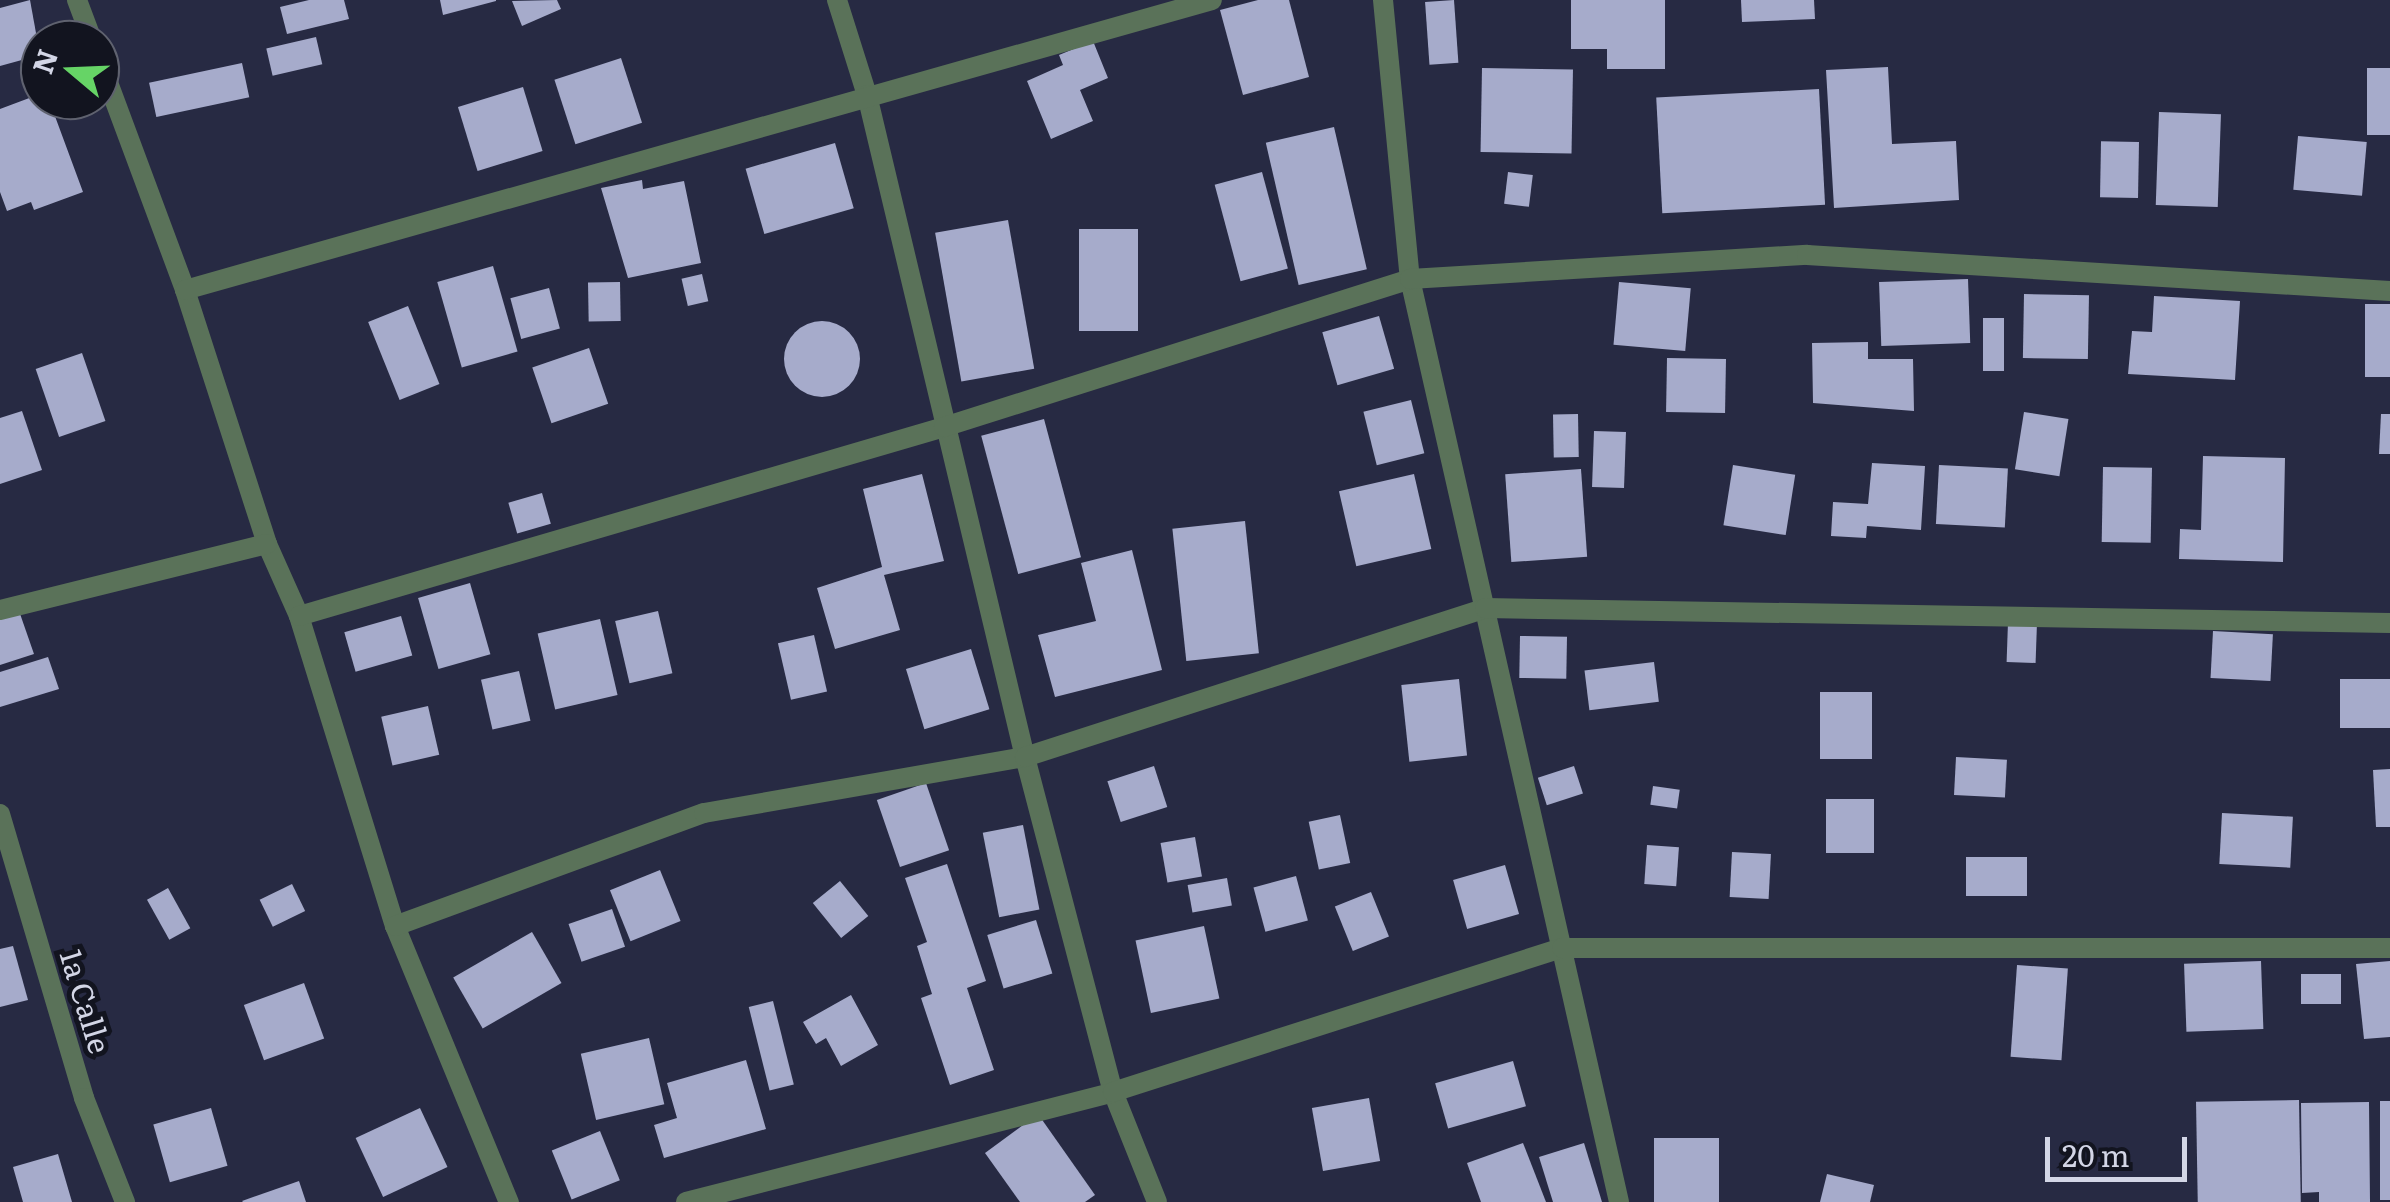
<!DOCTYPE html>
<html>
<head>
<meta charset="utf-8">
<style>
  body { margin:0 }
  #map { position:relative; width:2390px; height:1202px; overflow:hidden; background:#272a43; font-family:Literata,serif }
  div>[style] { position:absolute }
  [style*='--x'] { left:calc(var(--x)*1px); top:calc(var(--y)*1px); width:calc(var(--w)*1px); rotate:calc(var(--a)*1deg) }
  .building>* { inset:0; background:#a6abcb; transform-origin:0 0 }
  .round { border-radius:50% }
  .minor>* { height:20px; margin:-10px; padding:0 10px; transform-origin:10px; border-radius:10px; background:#5a7259 }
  span { translate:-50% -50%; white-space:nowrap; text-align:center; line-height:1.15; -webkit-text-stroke:10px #12141f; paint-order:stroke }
  .street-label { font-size:30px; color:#d3d6e6 }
  .north { position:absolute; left:20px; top:20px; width:100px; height:100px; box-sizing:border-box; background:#12141f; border:2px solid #5f626f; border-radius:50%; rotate:289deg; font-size:28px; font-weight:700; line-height:40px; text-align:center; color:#d3d6e6 }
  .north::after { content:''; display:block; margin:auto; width:35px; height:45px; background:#66d466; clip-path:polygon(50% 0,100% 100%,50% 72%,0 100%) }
  .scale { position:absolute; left:2045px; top:1137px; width:142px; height:45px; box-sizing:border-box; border:5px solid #d3d6e6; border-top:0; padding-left:12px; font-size:30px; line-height:35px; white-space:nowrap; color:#d3d6e6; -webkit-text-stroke:8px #12141f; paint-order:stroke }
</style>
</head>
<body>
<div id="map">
  <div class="building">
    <div style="clip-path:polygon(30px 0,40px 55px,0 66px,0 8px)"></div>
    <div style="clip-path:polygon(309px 0,344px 0,349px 19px,287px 34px,280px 7px)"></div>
    <div style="clip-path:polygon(440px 0,496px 0,496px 1px,443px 15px)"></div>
    <div style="clip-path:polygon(557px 0,561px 9px,522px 26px,512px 1px)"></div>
    <div style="clip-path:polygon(1258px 0,1289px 0,1309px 77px,1243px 95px,1220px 10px)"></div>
    <div style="left:1454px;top:0;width:63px;height:29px;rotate:86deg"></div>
    <div style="clip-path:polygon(1571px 0,1665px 0,1665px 69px,1607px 69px,1607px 49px,1571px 49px)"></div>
    <div style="clip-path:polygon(1741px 0,1814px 0,1815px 19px,1742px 22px)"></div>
    <div style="left:316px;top:37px;width:28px;height:51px;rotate:77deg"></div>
    <div style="clip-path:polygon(1093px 41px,1108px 78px,1080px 90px,1093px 121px,1051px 139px,1027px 81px,1063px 65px,1059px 55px)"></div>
    <div style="left:621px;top:58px;width:68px;height:70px;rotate:72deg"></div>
    <div style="left:242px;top:63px;width:35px;height:95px;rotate:78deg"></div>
    <div style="clip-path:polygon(1888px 67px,1892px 144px,1956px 141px,1959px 200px,1834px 208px,1826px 70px)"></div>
    <div style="left:1482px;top:68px;width:91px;height:84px;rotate:1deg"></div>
    <div style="left:2367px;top:68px;width:23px;height:67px"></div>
    <div style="left:523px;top:87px;width:67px;height:68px;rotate:73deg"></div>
    <div style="left:1819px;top:89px;width:116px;height:163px;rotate:87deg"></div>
    <div style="clip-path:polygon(40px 94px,49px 100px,83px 192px,34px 210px,31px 202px,7px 211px,0 192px,0 109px)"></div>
    <div style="left:2159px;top:112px;width:62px;height:93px;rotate:2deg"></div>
    <div style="left:1334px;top:127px;width:146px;height:70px;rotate:77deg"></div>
    <div style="left:2298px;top:136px;width:69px;height:54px;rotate:5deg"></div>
    <div style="left:2139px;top:142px;width:56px;height:38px;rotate:91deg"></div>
    <div style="left:835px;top:143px;width:68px;height:93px;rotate:74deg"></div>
    <div style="left:1262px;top:172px;width:100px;height:49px;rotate:75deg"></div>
    <div style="left:1508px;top:172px;width:25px;height:32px;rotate:7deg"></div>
    <div style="clip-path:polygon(642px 180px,643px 189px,684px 181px,701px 263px,628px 278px,601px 188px)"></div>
    <div style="left:1008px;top:220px;width:151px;height:74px;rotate:80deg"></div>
    <div style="left:1079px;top:229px;width:59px;height:102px"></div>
    <div style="left:493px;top:266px;width:89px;height:58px;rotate:74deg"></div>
    <div style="left:702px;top:274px;width:28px;height:21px;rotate:77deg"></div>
    <div style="left:1968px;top:279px;width:64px;height:89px;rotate:88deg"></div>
    <div style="left:620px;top:282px;width:39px;height:32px;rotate:89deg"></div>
    <div style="left:1619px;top:282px;width:72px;height:63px;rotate:5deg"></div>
    <div style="left:549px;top:288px;width:42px;height:40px;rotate:75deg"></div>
    <div style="left:2024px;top:294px;width:65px;height:64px;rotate:1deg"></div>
    <div style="clip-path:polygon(2154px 296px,2240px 301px,2235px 380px,2128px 374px,2132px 331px,2152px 332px)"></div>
    <div style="left:2365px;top:304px;width:25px;height:73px"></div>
    <div style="left:408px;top:306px;width:84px;height:43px;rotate:68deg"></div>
    <div style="left:1379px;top:316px;width:55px;height:59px;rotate:74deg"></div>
    <div style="left:1983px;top:318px;width:21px;height:53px"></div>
    <div class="round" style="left:784px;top:321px;width:76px;height:76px"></div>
    <div style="clip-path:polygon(1868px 342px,1868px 359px,1913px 359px,1914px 411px,1813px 403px,1812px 343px)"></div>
    <div style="left:589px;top:348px;width:59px;height:60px;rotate:71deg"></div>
    <div style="left:82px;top:353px;width:72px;height:49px;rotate:71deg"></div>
    <div style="left:1667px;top:358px;width:59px;height:54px;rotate:1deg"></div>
    <div style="left:1411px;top:400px;width:55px;height:49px;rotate:76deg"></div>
    <div style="clip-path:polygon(22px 411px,42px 470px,0 484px,0 418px)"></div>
    <div style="left:2024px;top:412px;width:45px;height:58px;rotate:9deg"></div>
    <div style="left:1578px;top:414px;width:43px;height:25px;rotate:89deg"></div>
    <div style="clip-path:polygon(2381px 414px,2390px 414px,2390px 454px,2379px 454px)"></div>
    <div style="left:1044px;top:419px;width:143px;height:65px;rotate:75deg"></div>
    <div style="left:1594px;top:431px;width:32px;height:56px;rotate:2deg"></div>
    <div style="clip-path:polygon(2203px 456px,2285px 458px,2283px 562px,2179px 559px,2180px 529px,2201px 530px)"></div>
    <div style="clip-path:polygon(1872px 463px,1925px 466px,1921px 530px,1867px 526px,1866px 538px,1831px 536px,1833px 502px,1868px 504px)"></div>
    <div style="left:1733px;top:465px;width:63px;height:61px;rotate:9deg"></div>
    <div style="left:1939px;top:465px;width:69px;height:59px;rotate:3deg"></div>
    <div style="left:2103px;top:467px;width:49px;height:75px;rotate:1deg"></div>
    <div style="left:1581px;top:469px;width:88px;height:76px;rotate:86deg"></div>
    <div style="clip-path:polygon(922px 474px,944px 561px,884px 575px,900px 630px,835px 649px,817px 588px,882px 567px,863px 489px)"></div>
    <div style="left:1414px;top:474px;width:77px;height:77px;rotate:77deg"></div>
    <div style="left:542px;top:493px;width:32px;height:35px;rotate:74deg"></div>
    <div style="left:1245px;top:521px;width:133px;height:73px;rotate:84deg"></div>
    <div style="clip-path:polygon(1132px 550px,1162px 670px,1055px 697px,1038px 635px,1096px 621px,1081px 563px)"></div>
    <div style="left:470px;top:583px;width:74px;height:54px;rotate:74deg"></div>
    <div style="clip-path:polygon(18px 608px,34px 654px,0 665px,0 614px)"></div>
    <div style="left:658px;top:611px;width:64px;height:44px;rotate:77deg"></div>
    <div style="left:401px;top:616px;width:41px;height:59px;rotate:74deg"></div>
    <div style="left:600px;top:619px;width:78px;height:64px;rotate:77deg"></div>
    <div style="left:2008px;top:622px;width:29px;height:40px;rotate:2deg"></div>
    <div style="left:2213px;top:631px;width:60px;height:47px;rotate:3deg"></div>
    <div style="left:814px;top:635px;width:58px;height:37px;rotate:77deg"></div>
    <div style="left:1520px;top:636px;width:47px;height:42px;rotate:1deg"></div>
    <div style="left:971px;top:649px;width:63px;height:68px;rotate:73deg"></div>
    <div style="clip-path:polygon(48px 657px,59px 689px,0 707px,0 672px)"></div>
    <div style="left:1654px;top:662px;width:40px;height:70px;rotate:83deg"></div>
    <div style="left:519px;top:671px;width:51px;height:39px;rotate:77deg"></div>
    <div style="left:1459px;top:679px;width:77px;height:58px;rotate:84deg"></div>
    <div style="left:2390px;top:679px;width:49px;height:50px;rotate:90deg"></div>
    <div style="left:1872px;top:692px;width:67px;height:52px;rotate:90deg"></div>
    <div style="left:428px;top:706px;width:50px;height:48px;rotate:77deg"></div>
    <div style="left:1956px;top:757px;width:51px;height:38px;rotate:3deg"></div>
    <div style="left:1154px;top:766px;width:43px;height:49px;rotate:72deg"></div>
    <div style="left:1574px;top:766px;width:29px;height:38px;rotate:72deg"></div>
    <div style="clip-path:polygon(2390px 769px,2390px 827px,2376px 827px,2373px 770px)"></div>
    <div style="left:926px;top:783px;width:71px;height:52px;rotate:71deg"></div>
    <div style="left:1653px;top:786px;width:27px;height:19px;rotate:8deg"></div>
    <div style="left:1826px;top:799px;width:48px;height:54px"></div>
    <div style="left:2222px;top:813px;width:71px;height:51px;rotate:3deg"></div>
    <div style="left:1340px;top:815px;width:49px;height:32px;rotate:78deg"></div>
    <div style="left:1023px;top:825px;width:86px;height:41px;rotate:79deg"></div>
    <div style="left:1195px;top:837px;width:40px;height:35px;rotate:80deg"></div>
    <div style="left:1647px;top:845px;width:32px;height:39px;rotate:4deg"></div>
    <div style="left:1732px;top:852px;width:39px;height:45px;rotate:3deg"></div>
    <div style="left:1966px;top:857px;width:61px;height:39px"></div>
    <div style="clip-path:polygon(947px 864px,986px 981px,967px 988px,994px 1070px,950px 1085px,921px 998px,932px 994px,917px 946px,927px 942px,905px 878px)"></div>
    <div style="left:1505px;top:865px;width:51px;height:54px;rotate:74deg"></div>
    <div style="left:660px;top:870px;width:55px;height:54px;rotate:68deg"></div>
    <div style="left:1296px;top:876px;width:46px;height:44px;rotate:75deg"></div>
    <div style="left:1227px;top:878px;width:28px;height:40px;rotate:80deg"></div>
    <div style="left:840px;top:881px;width:45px;height:35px;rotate:51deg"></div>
    <div style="left:292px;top:884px;width:30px;height:36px;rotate:64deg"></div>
    <div style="left:168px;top:888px;width:46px;height:24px;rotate:61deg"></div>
    <div style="left:1371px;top:892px;width:48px;height:39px;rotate:68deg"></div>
    <div style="left:612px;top:909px;width:40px;height:46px;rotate:71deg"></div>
    <div style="left:1036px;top:920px;width:56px;height:51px;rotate:73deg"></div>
    <div style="left:1204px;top:926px;width:74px;height:70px;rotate:78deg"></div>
    <div style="left:532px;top:932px;width:59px;height:91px;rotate:60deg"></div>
    <div style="clip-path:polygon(13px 946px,28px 1000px,0 1007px,0 949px)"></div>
    <div style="left:2261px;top:961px;width:68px;height:77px;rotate:88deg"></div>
    <div style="clip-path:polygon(2390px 961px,2390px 1037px,2364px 1039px,2356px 964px)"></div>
    <div style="left:2017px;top:965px;width:51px;height:92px;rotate:4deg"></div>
    <div style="left:2301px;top:974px;width:40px;height:30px"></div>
    <div style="left:304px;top:983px;width:59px;height:64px;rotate:70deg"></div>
    <div style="clip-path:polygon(851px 995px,878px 1045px,841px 1066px,826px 1038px,816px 1044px,803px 1022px)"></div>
    <div style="left:773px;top:1001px;width:86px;height:25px;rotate:76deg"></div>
    <div style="left:649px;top:1038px;width:68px;height:70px;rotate:77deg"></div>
    <div style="clip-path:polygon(746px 1060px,766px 1129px,664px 1158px,654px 1125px,677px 1118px,667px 1083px)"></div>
    <div style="left:1513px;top:1061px;width:47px;height:81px;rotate:74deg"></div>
    <div style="left:1369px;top:1098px;width:64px;height:58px;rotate:80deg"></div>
    <div style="left:2299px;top:1100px;width:102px;height:103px;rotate:89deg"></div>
    <div style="left:2380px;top:1101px;width:10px;height:99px"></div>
    <div style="clip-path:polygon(2369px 1102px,2370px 1202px,2319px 1202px,2319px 1192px,2302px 1193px,2301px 1103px)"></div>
    <div style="left:211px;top:1108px;width:60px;height:60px;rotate:74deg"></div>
    <div style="left:420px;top:1108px;width:65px;height:71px;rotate:65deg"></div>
    <div style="clip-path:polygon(1038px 1114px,1095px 1195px,1085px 1202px,1020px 1202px,985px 1153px)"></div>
    <div style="left:600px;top:1131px;width:53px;height:52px;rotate:68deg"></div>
    <div style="left:1654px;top:1138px;width:65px;height:64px"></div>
    <div style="clip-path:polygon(1523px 1143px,1546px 1202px,1481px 1202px,1467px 1163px)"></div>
    <div style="clip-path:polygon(1584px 1143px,1602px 1202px,1553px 1202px,1539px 1157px)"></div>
    <div style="clip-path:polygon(58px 1154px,72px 1202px,23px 1202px,13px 1167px)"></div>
    <div style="clip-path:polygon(1827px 1174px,1874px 1185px,1870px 1202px,1820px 1202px)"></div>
    <div style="clip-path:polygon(299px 1181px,306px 1202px,243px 1202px,242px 1201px)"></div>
  </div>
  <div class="minor">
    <div style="--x:77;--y:0;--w:43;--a:69.4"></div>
    <div style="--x:837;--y:0;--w:100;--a:72.5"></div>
    <div style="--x:867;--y:95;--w:681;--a:76.58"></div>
    <div style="--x:1025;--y:757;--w:346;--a:75.3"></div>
    <div style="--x:1113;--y:1092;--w:118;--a:68.2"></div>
    <div style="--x:1383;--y:0;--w:280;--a:84.5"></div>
    <div style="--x:1410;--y:279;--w:946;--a:77.24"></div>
    <div style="--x:100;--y:61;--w:244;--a:69.6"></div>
    <div style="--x:185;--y:290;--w:267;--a:72.1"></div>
    <div style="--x:267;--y:544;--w:79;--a:66"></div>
    <div style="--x:299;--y:616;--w:325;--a:72.8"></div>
    <div style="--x:395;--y:926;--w:299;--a:67.6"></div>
    <div style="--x:185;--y:290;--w:1067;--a:-15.77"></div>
    <div style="--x:0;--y:610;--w:275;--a:-13.9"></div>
    <div style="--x:299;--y:616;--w:672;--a:-16.33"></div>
    <div style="--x:944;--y:427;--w:489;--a:-17.6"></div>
    <div style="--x:1410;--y:279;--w:398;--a:-3.5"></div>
    <div style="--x:1807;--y:255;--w:584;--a:3.53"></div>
    <div style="--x:0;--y:814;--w:296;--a:73.5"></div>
    <div style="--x:84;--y:1098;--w:112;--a:68.5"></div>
    <div style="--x:395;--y:926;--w:329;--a:-20.1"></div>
    <div style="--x:704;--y:813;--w:326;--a:-9.9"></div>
    <div style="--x:1025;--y:757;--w:484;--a:-17.9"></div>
    <div style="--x:1485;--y:608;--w:905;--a:0.95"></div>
    <div style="--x:686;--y:1202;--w:441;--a:-14.4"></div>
    <div style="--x:1113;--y:1092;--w:472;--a:-17.8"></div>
    <div style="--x:1562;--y:948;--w:828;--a:0"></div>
  </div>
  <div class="street-label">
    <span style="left:87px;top:1001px;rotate:73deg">1a Calle</span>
  </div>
  <div class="north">N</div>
  <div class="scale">20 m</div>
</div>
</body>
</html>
